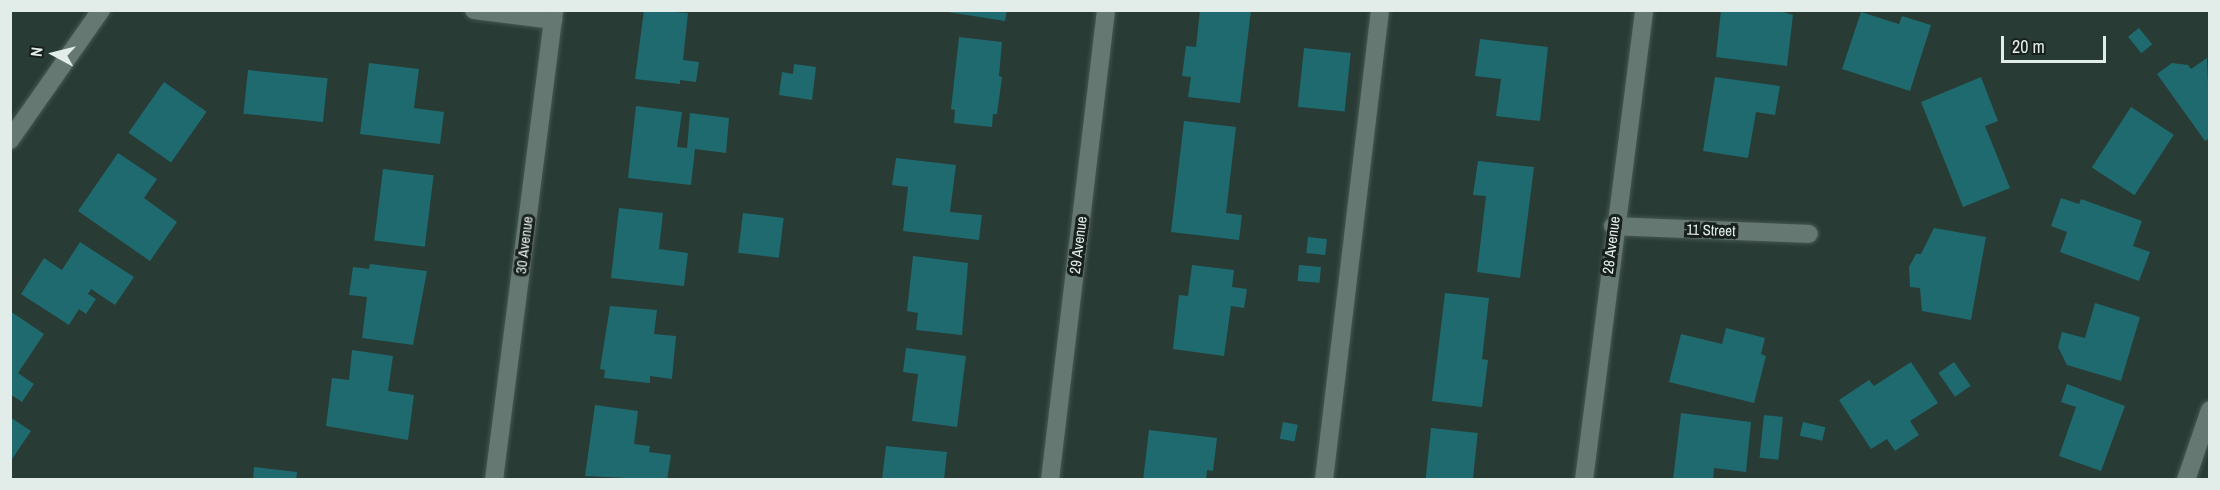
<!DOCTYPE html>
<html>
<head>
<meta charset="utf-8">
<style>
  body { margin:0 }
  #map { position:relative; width:2220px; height:490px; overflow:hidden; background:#293b35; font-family:"Archivo Narrow",sans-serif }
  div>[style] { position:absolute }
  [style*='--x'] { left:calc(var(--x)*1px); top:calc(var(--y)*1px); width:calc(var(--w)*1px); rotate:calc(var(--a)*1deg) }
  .building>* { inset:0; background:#1e6a6f; transform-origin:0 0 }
  .roads { filter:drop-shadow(0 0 2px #475752) drop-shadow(0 0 2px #475752) }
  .service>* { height:18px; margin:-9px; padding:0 9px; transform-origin:9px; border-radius:9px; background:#657871 }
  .minor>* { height:18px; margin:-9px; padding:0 9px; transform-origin:9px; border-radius:9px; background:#657871 }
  span { translate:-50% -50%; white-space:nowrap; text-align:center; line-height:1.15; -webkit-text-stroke:6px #18201d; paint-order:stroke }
  .street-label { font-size:15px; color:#e2ede9 }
  .frame { position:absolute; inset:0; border:12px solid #e2ede9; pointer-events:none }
  .north { position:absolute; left:24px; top:24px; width:60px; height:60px; -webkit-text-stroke:4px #18201d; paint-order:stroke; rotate:277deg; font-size:16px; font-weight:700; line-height:24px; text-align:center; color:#e2ede9 }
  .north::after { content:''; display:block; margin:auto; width:21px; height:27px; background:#e2ede9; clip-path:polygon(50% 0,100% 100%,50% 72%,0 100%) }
  .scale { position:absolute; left:2001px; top:36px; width:105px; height:27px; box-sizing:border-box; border:3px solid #e2ede9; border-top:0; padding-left:8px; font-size:18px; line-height:21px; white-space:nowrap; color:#e2ede9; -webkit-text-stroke:4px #18201d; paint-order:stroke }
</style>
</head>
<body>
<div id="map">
  <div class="building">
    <div style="clip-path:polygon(644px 10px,688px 13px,683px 60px,699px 62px,696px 82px,680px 80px,680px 84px,635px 79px)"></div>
    <div style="clip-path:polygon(935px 10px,1007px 10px,1005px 21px)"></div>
    <div style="clip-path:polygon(1200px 10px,1251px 10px,1240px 103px,1188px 97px,1191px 77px,1182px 76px,1186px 46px,1196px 47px)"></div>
    <div style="clip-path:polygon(1721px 10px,1777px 10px,1793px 15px,1787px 66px,1716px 57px)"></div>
    <div style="clip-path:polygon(1861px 12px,1899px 24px,1902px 16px,1931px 25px,1910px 91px,1842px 69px)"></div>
    <div style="left:2139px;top:28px;width:21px;height:14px;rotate:51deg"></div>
    <div style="clip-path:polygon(959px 37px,1002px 42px,999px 76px,1002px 77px,997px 114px,993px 114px,992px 127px,954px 123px,955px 110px,951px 109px)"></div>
    <div style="clip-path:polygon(1480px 39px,1548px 47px,1540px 121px,1496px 116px,1501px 79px,1475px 76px)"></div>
    <div style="left:1304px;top:48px;width:47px;height:59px;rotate:6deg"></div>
    <div style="clip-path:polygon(2207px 58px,2210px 138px,2205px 141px,2157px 74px,2172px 63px,2188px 65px,2191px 69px)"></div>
    <div style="clip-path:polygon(369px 63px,419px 69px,414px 108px,444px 112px,440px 144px,360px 134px)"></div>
    <div style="clip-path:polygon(794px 64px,816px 67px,812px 100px,779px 95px,782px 72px,793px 74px)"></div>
    <div style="left:248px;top:70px;width:80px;height:44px;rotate:6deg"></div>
    <div style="clip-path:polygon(1715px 77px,1780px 86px,1775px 115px,1756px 112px,1748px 158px,1703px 151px)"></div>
    <div style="clip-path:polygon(1981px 77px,1998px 121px,1985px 126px,2010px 188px,1963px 207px,1921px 102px)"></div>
    <div style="left:164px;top:82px;width:52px;height:62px;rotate:35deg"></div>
    <div style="clip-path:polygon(636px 106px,682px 112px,677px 147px,687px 148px,690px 113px,729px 118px,726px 153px,695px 149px,691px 185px,628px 178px)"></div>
    <div style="left:2131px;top:107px;width:51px;height:72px;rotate:33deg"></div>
    <div style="clip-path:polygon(1184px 121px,1236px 127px,1226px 213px,1242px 215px,1239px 240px,1171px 232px)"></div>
    <div style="clip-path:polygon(118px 153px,157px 179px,144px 198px,177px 222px,150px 261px,78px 211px)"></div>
    <div style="clip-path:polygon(896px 158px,956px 165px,950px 212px,982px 215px,979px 240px,903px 231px,908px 187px,892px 185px)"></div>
    <div style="clip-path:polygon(1478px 161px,1534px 167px,1520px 278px,1477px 272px,1486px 196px,1473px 195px)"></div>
    <div style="left:383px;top:169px;width:51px;height:72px;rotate:7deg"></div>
    <div style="clip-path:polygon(2061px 198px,2079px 204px,2081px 199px,2142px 221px,2133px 246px,2150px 252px,2139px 281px,2060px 252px,2067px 232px,2051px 226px)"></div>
    <div style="clip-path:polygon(619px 208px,663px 213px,659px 249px,688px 253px,684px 286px,611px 278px)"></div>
    <div style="left:743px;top:213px;width:41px;height:40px;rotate:7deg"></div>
    <div style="clip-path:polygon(1934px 228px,1986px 237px,1971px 320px,1922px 311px,1920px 288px,1910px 287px,1909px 267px,1916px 254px,1921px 254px)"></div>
    <div style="left:1308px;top:237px;width:19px;height:16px;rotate:6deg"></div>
    <div style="clip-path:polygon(80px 242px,134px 277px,115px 305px,91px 289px,88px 294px,96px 299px,86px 314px,79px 309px,69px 325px,21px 294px,44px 258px,62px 270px)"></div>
    <div style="clip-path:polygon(913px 256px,968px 263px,962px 335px,916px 330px,918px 313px,907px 311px)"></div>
    <div style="clip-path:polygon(370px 264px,427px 271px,413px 345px,362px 338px,367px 297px,349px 295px,353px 267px,369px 269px)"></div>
    <div style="clip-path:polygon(1192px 265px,1234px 270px,1232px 287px,1247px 289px,1244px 308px,1231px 306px,1224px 356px,1173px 349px,1179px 295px,1188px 296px)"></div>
    <div style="left:1299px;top:265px;width:22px;height:16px;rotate:5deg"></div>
    <div style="clip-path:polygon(1445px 293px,1489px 298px,1482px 359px,1488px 360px,1482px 407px,1432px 401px)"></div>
    <div style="clip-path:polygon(2095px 303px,2140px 317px,2121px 381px,2067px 365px,2058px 347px,2062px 332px,2085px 338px)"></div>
    <div style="clip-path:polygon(610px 306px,657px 310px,654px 334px,676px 336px,672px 379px,650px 376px,650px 383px,604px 378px,605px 370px,600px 369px)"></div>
    <div style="clip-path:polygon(10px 311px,44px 334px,18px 373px,34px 384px,22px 402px,10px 394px)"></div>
    <div style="clip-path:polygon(1726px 328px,1765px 338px,1761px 354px,1766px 356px,1754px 403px,1669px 382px,1681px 334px,1722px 344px)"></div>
    <div style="clip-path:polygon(906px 348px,966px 356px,957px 427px,912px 421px,918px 374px,903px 372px)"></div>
    <div style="clip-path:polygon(352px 350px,393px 356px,388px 391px,414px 395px,408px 440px,326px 426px,332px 378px,349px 380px)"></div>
    <div style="clip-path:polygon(1911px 362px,1938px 403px,1910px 421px,1919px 435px,1895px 451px,1887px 439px,1871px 449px,1839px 400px,1869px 380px,1874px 386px)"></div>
    <div style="left:1954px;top:362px;width:29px;height:19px;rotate:55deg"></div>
    <div style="clip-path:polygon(2067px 384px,2125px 406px,2101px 471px,2059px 456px,2076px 407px,2061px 402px)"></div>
    <div style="clip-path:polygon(595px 405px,638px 411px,634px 444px,650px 446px,649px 452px,671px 455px,667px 480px,585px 476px)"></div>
    <div style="clip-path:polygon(1681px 413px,1751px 422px,1746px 472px,1714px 468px,1713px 480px,1673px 480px)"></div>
    <div style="left:1764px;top:415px;width:19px;height:43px;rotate:6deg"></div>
    <div style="clip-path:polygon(10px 417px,31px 431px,10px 462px)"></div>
    <div style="left:1283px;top:422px;width:15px;height:17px;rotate:11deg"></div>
    <div style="left:1803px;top:422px;width:23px;height:14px;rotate:13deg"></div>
    <div style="left:1431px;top:428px;width:47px;height:52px;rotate:6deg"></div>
    <div style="clip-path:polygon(1149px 430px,1217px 438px,1213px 471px,1207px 470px,1206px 480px,1143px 480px)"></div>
    <div style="clip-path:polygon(886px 446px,947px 452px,944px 480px,882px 480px)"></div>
    <div style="clip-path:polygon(254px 467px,297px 472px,296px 480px,253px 480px)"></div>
  </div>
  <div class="roads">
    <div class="service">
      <div style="--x:1324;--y:480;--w:473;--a:-83.2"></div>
    </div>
    <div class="minor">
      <div style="--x:474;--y:10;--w:80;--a:7.2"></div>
      <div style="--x:10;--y:140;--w:159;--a:-55"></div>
      <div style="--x:1613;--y:226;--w:196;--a:2.3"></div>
      <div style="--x:494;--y:480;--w:474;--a:-82.7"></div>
      <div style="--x:1050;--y:480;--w:473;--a:-83.2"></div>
      <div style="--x:1584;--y:480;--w:474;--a:-82.7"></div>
      <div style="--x:2186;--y:480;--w:74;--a:-71.1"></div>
    </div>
  </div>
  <div class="street-label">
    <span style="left:1711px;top:230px;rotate:2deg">11 Street</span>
    <span style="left:524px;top:245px;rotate:-83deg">30 Avenue</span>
    <span style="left:1078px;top:245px;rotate:-83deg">29 Avenue</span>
    <span style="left:1611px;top:245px;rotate:-83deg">28 Avenue</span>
  </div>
  <div class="frame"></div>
  <div class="north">N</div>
  <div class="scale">20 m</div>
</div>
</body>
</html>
